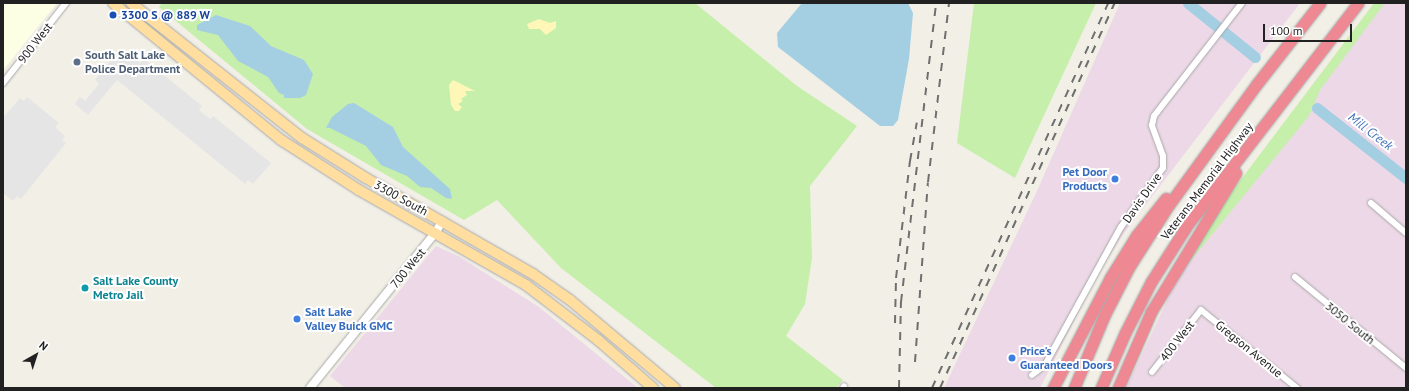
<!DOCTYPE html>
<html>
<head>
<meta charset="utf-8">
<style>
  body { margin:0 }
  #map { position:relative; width:1409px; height:391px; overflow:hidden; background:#f2efe7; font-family:"PT Sans",sans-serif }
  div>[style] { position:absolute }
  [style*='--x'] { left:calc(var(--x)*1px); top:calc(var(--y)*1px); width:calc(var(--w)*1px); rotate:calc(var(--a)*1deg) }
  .industrial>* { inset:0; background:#ecd8e6 }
  .education>* { inset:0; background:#fcffe3 }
  .grass>* { inset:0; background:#c5efaa }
  .sand>* { inset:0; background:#fff7b8 }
  .parking>* { inset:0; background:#e5e5e5 }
  .water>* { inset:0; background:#a4cfe3 }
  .river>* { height:11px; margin:-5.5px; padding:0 5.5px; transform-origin:5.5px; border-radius:5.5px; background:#a4cfe3 }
  .roads { filter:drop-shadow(0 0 1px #a8a8a8) drop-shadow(0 0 1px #a8a8a8) }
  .minor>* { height:6px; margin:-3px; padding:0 3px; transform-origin:3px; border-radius:3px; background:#fff }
  .tertiary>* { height:8px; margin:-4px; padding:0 4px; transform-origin:4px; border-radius:4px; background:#fff }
  .primary>* { height:10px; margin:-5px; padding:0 5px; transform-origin:5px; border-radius:5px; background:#ffde9f }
  .motorway>* { height:11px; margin:-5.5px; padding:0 5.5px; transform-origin:5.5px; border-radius:5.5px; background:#ee8993 }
  .rail>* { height:2px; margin-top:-1px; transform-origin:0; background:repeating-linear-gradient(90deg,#6f6f6f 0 8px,transparent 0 16px) }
  .dots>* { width:11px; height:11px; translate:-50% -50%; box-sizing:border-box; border:2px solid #fff; border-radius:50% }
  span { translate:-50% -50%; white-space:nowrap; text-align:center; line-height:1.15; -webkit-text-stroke:4px #fff; paint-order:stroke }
  .transit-label { font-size:12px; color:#164399; font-weight:700 }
  .left { translate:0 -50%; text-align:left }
  .street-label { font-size:12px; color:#212121 }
  .service-label { font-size:12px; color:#4e5e75; font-weight:700 }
  .shop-label { font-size:12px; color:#366cbe; font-weight:700 }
  .right { translate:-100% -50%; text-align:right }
  .culture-label { font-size:12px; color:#0d838f; font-weight:700 }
  .water-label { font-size:13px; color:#4474ba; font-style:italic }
  .frame { position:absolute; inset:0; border:4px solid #212121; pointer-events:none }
  .north { position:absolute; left:16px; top:335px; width:40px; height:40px; -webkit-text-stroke:3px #fff; paint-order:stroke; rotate:39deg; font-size:11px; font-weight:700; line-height:16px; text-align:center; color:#212121 }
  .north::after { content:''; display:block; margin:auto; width:14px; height:18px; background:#212121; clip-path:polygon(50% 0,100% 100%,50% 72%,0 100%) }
  .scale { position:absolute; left:1263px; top:24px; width:89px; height:18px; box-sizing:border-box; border:2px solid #212121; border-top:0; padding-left:5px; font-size:12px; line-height:14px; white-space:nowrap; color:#212121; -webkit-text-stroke:3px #fff; paint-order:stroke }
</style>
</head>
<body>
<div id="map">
  <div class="industrial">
    <div style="clip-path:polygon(1120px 3px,1300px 3px,1124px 233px,1098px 274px,1040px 388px,944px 388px,1037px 191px)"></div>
    <div style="clip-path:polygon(1383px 3px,1406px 3px,1406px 388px,1126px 388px,1182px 269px)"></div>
    <div style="clip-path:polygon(436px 246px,460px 257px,539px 307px,638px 388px,345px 388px,330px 376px)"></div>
  </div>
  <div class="education">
    <div style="clip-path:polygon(3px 3px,57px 3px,3px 70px)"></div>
  </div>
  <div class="grass">
    <div style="clip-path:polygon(162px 3px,695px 3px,797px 86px,857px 126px,810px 186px,812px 258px,805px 304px,786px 336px,843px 380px,836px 388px,716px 388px,561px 268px,497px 200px,464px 220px,307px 129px,159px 7px)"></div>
    <div style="clip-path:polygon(974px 3px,1096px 3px,1015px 178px,957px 143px)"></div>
    <div style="clip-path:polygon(1374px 3px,1385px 3px,1320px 90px,1309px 116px,1174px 281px,1227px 198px)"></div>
  </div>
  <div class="sand">
    <div style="clip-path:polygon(539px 19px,550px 23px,556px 21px,556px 28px,546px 35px,540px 29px,529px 29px,527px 24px)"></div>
    <div style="clip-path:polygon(453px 80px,475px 91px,465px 91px,467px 95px,461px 99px,463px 101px,458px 104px,462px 107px,459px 111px,455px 111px,451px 105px,449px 85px)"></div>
  </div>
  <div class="parking">
    <div style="clip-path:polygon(119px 50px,123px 53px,125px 51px,140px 63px,144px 59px,202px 106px,199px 110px,210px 119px,213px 116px,271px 163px,253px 184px,248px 180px,245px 184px,117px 80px,88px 115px,75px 104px,80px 97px,85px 101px,99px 84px,95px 80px)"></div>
    <div style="clip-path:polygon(27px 97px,59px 123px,55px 127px,65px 136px,62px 140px,66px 143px,21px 199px,17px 196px,13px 201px,3px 193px,3px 118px,20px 98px,24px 101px)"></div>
  </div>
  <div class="water">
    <div style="clip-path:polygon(802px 3px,908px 3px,913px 13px,909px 59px,898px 120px,893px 126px,880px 126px,778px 47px,777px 33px)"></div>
    <div style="clip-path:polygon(216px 15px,250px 26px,271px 46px,304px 60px,313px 74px,306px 95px,300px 98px,284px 98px,284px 95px,279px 93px,268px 77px,238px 61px,218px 35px,197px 30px,197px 25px)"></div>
    <div style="clip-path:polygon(354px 103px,393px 127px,403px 147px,450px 189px,452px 199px,446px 198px,431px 188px,420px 187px,407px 176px,381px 165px,366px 146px,330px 128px,326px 128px,332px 117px,348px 104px)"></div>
  </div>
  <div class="river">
    <div style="--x:1188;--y:3;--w:86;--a:38.9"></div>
    <div style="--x:1317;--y:108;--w:113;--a:38.2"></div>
  </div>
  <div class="roads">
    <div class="minor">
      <div style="--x:3;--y:83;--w:102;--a:-51.8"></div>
      <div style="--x:1371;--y:203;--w:46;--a:40.6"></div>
      <div style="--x:1295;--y:277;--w:144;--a:39.3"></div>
      <div style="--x:1152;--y:372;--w:79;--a:-51.7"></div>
      <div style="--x:1201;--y:310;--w:124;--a:39.1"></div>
      <div style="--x:1032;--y:375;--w:16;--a:-38"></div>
      <div style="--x:1045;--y:365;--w:158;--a:-61.2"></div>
      <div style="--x:1121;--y:227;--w:72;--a:-54.6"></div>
      <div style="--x:1163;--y:168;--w:12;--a:-90"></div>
      <div style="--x:1163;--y:156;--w:33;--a:-110"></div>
      <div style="--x:1152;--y:125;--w:9;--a:-77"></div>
      <div style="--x:1154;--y:116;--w:143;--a:-52.1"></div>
      <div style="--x:843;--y:388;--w:2;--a:-63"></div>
    </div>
    <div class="tertiary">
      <div style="--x:310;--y:388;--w:201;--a:-51.1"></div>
      <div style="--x:436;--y:232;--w:13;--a:-61"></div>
    </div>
    <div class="primary">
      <div style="--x:113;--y:3;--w:217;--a:39.2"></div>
      <div style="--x:281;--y:140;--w:93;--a:32.7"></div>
      <div style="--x:359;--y:190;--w:192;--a:29.6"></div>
      <div style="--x:526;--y:285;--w:91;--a:37.4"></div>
      <div style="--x:598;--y:340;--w:73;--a:41.1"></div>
      <div style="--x:131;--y:3;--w:218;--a:38.3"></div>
      <div style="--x:302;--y:138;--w:75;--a:32"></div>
      <div style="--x:366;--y:178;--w:193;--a:29.9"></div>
      <div style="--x:533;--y:274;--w:45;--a:35.1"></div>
      <div style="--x:570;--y:300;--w:137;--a:40"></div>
    </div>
    <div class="motorway">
      <div style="--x:1053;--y:388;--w:124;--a:-62.6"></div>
      <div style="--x:1110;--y:278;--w:49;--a:-58.2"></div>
      <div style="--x:1136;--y:236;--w:48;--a:-51.7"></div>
      <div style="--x:1074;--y:388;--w:80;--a:-67.3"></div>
      <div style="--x:1105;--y:314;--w:53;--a:-62.9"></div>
      <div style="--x:1129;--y:267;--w:72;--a:-57.4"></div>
      <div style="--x:1168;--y:206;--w:150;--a:-54"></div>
      <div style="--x:1256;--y:85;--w:104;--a:-52"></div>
      <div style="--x:1101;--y:388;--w:60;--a:-66.4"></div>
      <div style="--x:1125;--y:333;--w:57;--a:-63"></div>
      <div style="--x:1151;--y:282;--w:69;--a:-57.5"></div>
      <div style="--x:1188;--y:224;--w:279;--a:-52.4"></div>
      <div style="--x:1118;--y:388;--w:83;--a:-66.5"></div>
      <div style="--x:1151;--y:312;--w:163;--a:-58.6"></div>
    </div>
  </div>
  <div class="rail">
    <div style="--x:895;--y:323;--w:45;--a:-88.7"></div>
    <div style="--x:896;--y:278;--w:118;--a:-83.2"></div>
    <div style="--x:910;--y:161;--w:39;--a:-80"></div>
    <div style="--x:915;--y:362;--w:180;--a:-85.9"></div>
    <div style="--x:928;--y:182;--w:180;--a:-83.3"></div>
    <div style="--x:899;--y:388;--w:86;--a:-88.7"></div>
    <div style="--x:901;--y:302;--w:301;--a:-83.3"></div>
    <div style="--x:932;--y:388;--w:423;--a:-65.4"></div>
    <div style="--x:940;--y:388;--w:423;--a:-65.6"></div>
  </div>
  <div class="dots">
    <div style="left:113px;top:15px;background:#1a4fb4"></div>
    <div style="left:77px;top:62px;background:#5c6f8a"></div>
    <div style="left:1115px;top:179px;background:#3f7fe0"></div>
    <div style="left:85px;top:288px;background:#0f9aa8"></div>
    <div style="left:297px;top:319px;background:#3f7fe0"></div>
    <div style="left:1012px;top:358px;background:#3f7fe0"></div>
  </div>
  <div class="transit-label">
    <span class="left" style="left:121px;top:15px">3300 S @ 889 W</span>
  </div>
  <div class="street-label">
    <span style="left:35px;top:43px;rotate:-52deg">900 West</span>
    <span style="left:1207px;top:181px;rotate:-53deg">Veterans Memorial Highway</span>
    <span style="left:401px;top:198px;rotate:29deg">3300 South</span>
    <span style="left:1142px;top:198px;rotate:-55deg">Davis Drive</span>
    <span style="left:408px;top:268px;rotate:-51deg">700 West</span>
    <span style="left:1350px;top:323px;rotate:39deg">3050 South</span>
    <span style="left:1177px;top:341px;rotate:-52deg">400 West</span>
    <span style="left:1249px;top:349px;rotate:39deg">Gregson Avenue</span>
  </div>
  <div class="service-label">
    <span class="left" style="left:85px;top:62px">South Salt Lake<br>Police Department</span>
  </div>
  <div class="shop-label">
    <span class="right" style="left:1107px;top:179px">Pet Door<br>Products</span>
    <span class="left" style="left:305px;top:319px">Salt Lake<br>Valley Buick GMC</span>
    <span class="left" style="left:1020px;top:358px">Price's<br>Guaranteed Doors</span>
  </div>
  <div class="culture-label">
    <span class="left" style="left:93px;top:288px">Salt Lake County<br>Metro Jail</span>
  </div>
  <div class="water-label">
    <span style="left:1370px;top:132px;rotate:38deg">Mill Creek</span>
  </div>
  <div class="frame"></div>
  <div class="north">N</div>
  <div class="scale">100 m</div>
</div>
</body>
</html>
